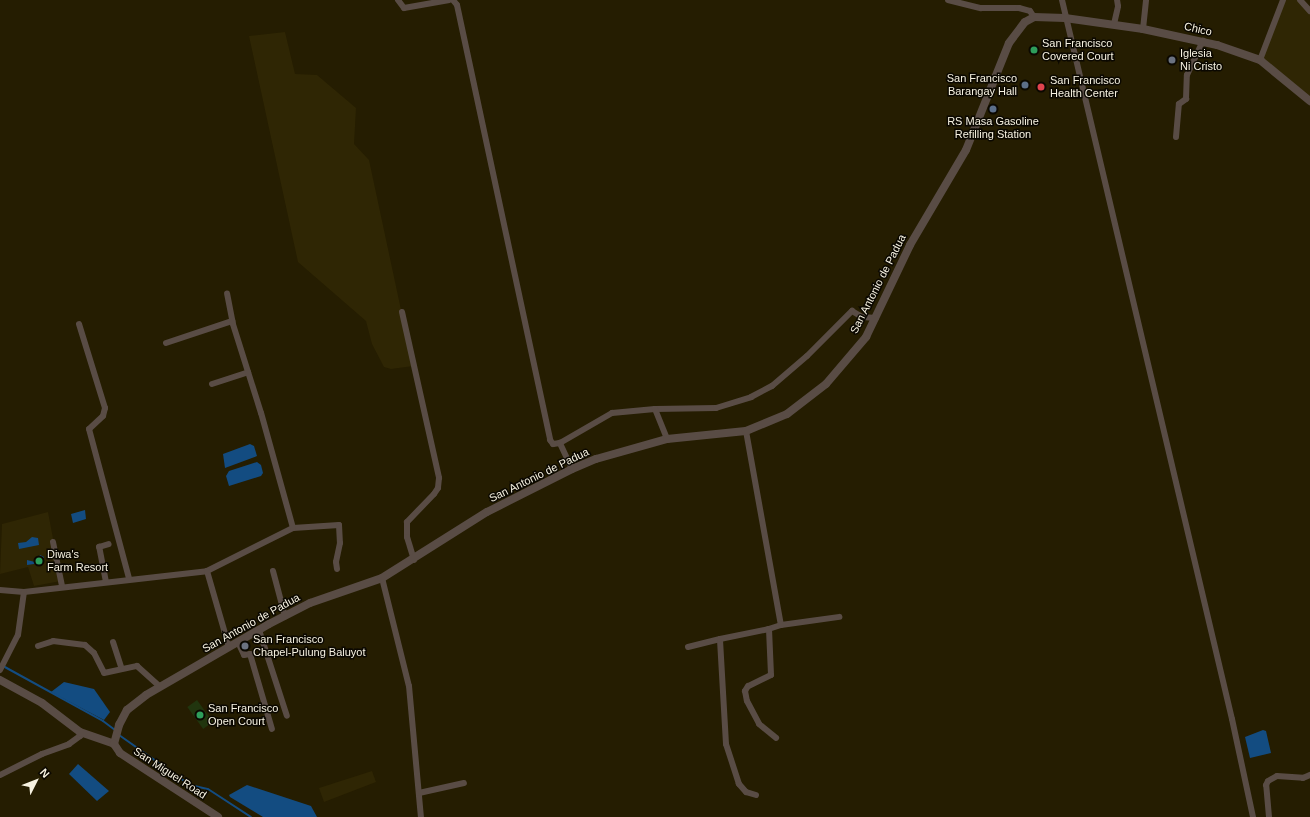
<!DOCTYPE html>
<html>
<head>
<meta charset="utf-8">
<style>
  body { margin:0 }
  #map { position:relative; width:1310px; height:817px; overflow:hidden; background:#251d01; font-family:Arial,sans-serif }
  div>[style] { position:absolute }
  [style*='--x'] { left:calc(var(--x)*1px); top:calc(var(--y)*1px); width:calc(var(--w)*1px); rotate:calc(var(--a)*1deg) }
  .built>* { inset:0; background:#2f2604 }
  .green>* { inset:0; background:#21350e; transform-origin:0 0 }
  .water>* { inset:0; background:#134c81 }
  .stream>* { height:2px; margin:-1px; padding:0 1px; transform-origin:1px; border-radius:1px; background:#134c81 }
  .minor>* { height:6px; margin:-3px; padding:0 3px; transform-origin:3px; border-radius:3px; background:#594c45 }
  .tertiary>* { height:8px; margin:-4px; padding:0 4px; transform-origin:4px; border-radius:4px; background:#594c45 }
  .dots>* { width:11px; height:11px; translate:-50% -50%; box-sizing:border-box; border:2px solid #0b0801; border-radius:50% }
  span { translate:-50% -50%; white-space:nowrap; text-align:center; line-height:1.15; -webkit-text-stroke:3px #0b0801; paint-order:stroke }
  .street-label { font-size:11px; color:#f7f2e1 }
  .poi-label { font-size:11px; color:#f7f2e1 }
  .left { translate:0 -50%; text-align:left }
  .right { translate:-100% -50%; text-align:right }
  .north { position:absolute; left:16px; top:761px; width:40px; height:40px; -webkit-text-stroke:3px #0b0801; paint-order:stroke; rotate:48deg; font-size:11px; font-weight:700; line-height:16px; text-align:center; color:#f7f2e1 }
  .north::after { content:''; display:block; margin:auto; width:14px; height:18px; background:#f7f2e1; clip-path:polygon(50% 0,100% 100%,50% 72%,0 100%) }
</style>
</head>
<body>
<div id="map">
  <div class="built">
    <div style="clip-path:polygon(1284px 0,1299px 0,1310px 13px,1310px 97px,1263px 58px)"></div>
    <div style="clip-path:polygon(285px 32px,295px 74px,317px 75px,356px 108px,354px 144px,369px 160px,413px 366px,391px 369px,384px 367px,372px 344px,366px 321px,298px 262px,249px 36px)"></div>
    <div style="clip-path:polygon(48px 512px,61px 581px,34px 586px,28px 567px,0 574px,2px 524px)"></div>
    <div style="clip-path:polygon(372px 771px,376px 782px,324px 802px,319px 788px)"></div>
  </div>
  <div class="green">
    <div style="left:197px;top:700px;width:27px;height:12px;rotate:54deg"></div>
  </div>
  <div class="water">
    <div style="clip-path:polygon(250px 444px,254px 446px,257px 456px,225px 468px,223px 454px)"></div>
    <div style="clip-path:polygon(257px 462px,261px 465px,263px 473px,261px 476px,229px 486px,226px 476px,229px 471px)"></div>
    <div style="clip-path:polygon(85px 510px,86px 519px,73px 523px,71px 514px)"></div>
    <div style="clip-path:polygon(32px 537px,38px 538px,39px 545px,19px 549px,18px 543px,26px 542px)"></div>
    <div style="clip-path:polygon(40px 555px,44px 557px,41px 563px,27px 565px,27px 560px,35px 562px)"></div>
    <div style="clip-path:polygon(64px 682px,94px 689px,110px 712px,104px 720px,51px 692px)"></div>
    <div style="clip-path:polygon(1263px 730px,1266px 731px,1271px 753px,1250px 758px,1245px 737px)"></div>
    <div style="clip-path:polygon(78px 764px,109px 791px,97px 801px,69px 774px)"></div>
    <div style="clip-path:polygon(247px 785px,311px 806px,317px 817px,263px 817px,230px 797px,229px 795px)"></div>
  </div>
  <div class="stream">
    <div style="--x:3;--y:666;--w:114;--a:28.8"></div>
    <div style="--x:103;--y:721;--w:15;--a:37"></div>
    <div style="--x:119;--y:735;--w:87;--a:35.2"></div>
    <div style="--x:190;--y:785;--w:18;--a:13"></div>
    <div style="--x:208;--y:789;--w:51;--a:33.1"></div>
  </div>
  <div class="minor">
    <div style="--x:398;--y:0;--w:10;--a:53"></div>
    <div style="--x:404;--y:8;--w:46;--a:-10.1"></div>
    <div style="--x:453;--y:0;--w:6;--a:51"></div>
    <div style="--x:457;--y:5;--w:445;--a:77.9"></div>
    <div style="--x:550;--y:440;--w:5;--a:53"></div>
    <div style="--x:553;--y:444;--w:7;--a:-8"></div>
    <div style="--x:948;--y:0;--w:34;--a:14"></div>
    <div style="--x:981;--y:8;--w:38;--a:0"></div>
    <div style="--x:1019;--y:8;--w:11;--a:15"></div>
    <div style="--x:1030;--y:11;--w:7;--a:56"></div>
    <div style="--x:1062;--y:0;--w:739;--a:76.7"></div>
    <div style="--x:1232;--y:719;--w:100;--a:77.9"></div>
    <div style="--x:1300;--y:0;--w:15;--a:48"></div>
    <div style="--x:1114;--y:24;--w:18;--a:-77"></div>
    <div style="--x:1118;--y:6;--w:6;--a:-99"></div>
    <div style="--x:1143;--y:29;--w:29;--a:-84"></div>
    <div style="--x:1260;--y:60;--w:64;--a:-69"></div>
    <div style="--x:1176;--y:137;--w:33;--a:-85"></div>
    <div style="--x:1179;--y:104;--w:9;--a:-36"></div>
    <div style="--x:1186;--y:99;--w:24;--a:-88"></div>
    <div style="--x:1187;--y:75;--w:38;--a:-65"></div>
    <div style="--x:402;--y:312;--w:170;--a:77.4"></div>
    <div style="--x:439;--y:478;--w:10;--a:96"></div>
    <div style="--x:438;--y:488;--w:7;--a:124"></div>
    <div style="--x:434;--y:494;--w:39;--a:134"></div>
    <div style="--x:407;--y:522;--w:15;--a:90"></div>
    <div style="--x:407;--y:537;--w:24;--a:73"></div>
    <div style="--x:79;--y:324;--w:88;--a:72.8"></div>
    <div style="--x:105;--y:408;--w:8;--a:104"></div>
    <div style="--x:103;--y:416;--w:19;--a:137"></div>
    <div style="--x:89;--y:429;--w:154;--a:75"></div>
    <div style="--x:166;--y:343;--w:70;--a:-18.4"></div>
    <div style="--x:212;--y:384;--w:38;--a:-18"></div>
    <div style="--x:655;--y:409;--w:61;--a:-0.9"></div>
    <div style="--x:716;--y:408;--w:37;--a:-17"></div>
    <div style="--x:751;--y:397;--w:24;--a:-28"></div>
    <div style="--x:772;--y:386;--w:46;--a:-40.6"></div>
    <div style="--x:807;--y:356;--w:64;--a:-45"></div>
    <div style="--x:852;--y:311;--w:12;--a:31"></div>
    <div style="--x:862;--y:317;--w:14;--a:4"></div>
    <div style="--x:746;--y:431;--w:197;--a:79.8"></div>
    <div style="--x:781;--y:625;--w:13;--a:162"></div>
    <div style="--x:769;--y:629;--w:46;--a:87.5"></div>
    <div style="--x:771;--y:675;--w:25;--a:154"></div>
    <div style="--x:748;--y:686;--w:6;--a:121"></div>
    <div style="--x:745;--y:691;--w:10;--a:79"></div>
    <div style="--x:747;--y:701;--w:26;--a:62"></div>
    <div style="--x:759;--y:724;--w:22;--a:39"></div>
    <div style="--x:572;--y:469;--w:29;--a:-115"></div>
    <div style="--x:560;--y:443;--w:60;--a:-30"></div>
    <div style="--x:612;--y:413;--w:43;--a:-5.3"></div>
    <div style="--x:655;--y:409;--w:32;--a:68"></div>
    <div style="--x:293;--y:528;--w:46;--a:-3.7"></div>
    <div style="--x:339;--y:525;--w:18;--a:87"></div>
    <div style="--x:340;--y:543;--w:19;--a:102"></div>
    <div style="--x:336;--y:562;--w:7;--a:82"></div>
    <div style="--x:53;--y:542;--w:45;--a:78.4"></div>
    <div style="--x:207;--y:571;--w:96;--a:-26.6"></div>
    <div style="--x:293;--y:528;--w:119;--a:-105.5"></div>
    <div style="--x:261;--y:413;--w:93;--a:-107.5"></div>
    <div style="--x:233;--y:324;--w:31;--a:-101"></div>
    <div style="--x:273;--y:571;--w:47;--a:75.1"></div>
    <div style="--x:382;--y:578;--w:111;--a:76"></div>
    <div style="--x:409;--y:686;--w:132;--a:84.8"></div>
    <div style="--x:106;--y:582;--w:36;--a:-101"></div>
    <div style="--x:99;--y:547;--w:10;--a:-17"></div>
    <div style="--x:0;--y:590;--w:24;--a:5"></div>
    <div style="--x:24;--y:592;--w:184;--a:-6.5"></div>
    <div style="--x:207;--y:571;--w:79;--a:73.9"></div>
    <div style="--x:781;--y:625;--w:59;--a:-7.9"></div>
    <div style="--x:259;--y:630;--w:90;--a:72"></div>
    <div style="--x:113;--y:642;--w:28;--a:72"></div>
    <div style="--x:238;--y:642;--w:14;--a:65"></div>
    <div style="--x:244;--y:655;--w:6;--a:-9"></div>
    <div style="--x:250;--y:654;--w:78;--a:73.7"></div>
    <div style="--x:38;--y:646;--w:16;--a:-18"></div>
    <div style="--x:53;--y:641;--w:32;--a:7"></div>
    <div style="--x:85;--y:645;--w:12;--a:42"></div>
    <div style="--x:94;--y:653;--w:22;--a:63"></div>
    <div style="--x:104;--y:673;--w:34;--a:-12"></div>
    <div style="--x:137;--y:666;--w:31;--a:42"></div>
    <div style="--x:688;--y:647;--w:33;--a:-14"></div>
    <div style="--x:0;--y:670;--w:39;--a:-63"></div>
    <div style="--x:18;--y:635;--w:43;--a:-82.1"></div>
    <div style="--x:0;--y:775;--w:47;--a:-26.6"></div>
    <div style="--x:42;--y:754;--w:29;--a:-20"></div>
    <div style="--x:69;--y:744;--w:14;--a:-36"></div>
    <div style="--x:80;--y:736;--w:4;--a:-90"></div>
    <div style="--x:419;--y:793;--w:46;--a:-12.5"></div>
    <div style="--x:756;--y:795;--w:10;--a:-163"></div>
    <div style="--x:746;--y:792;--w:11;--a:-131"></div>
    <div style="--x:739;--y:784;--w:42;--a:-108"></div>
    <div style="--x:726;--y:744;--w:105;--a:-93.3"></div>
    <div style="--x:720;--y:639;--w:50;--a:-11.5"></div>
    <div style="--x:1269;--y:817;--w:32;--a:-95"></div>
    <div style="--x:1266;--y:785;--w:4;--a:-63"></div>
    <div style="--x:1268;--y:781;--w:10;--a:-29"></div>
    <div style="--x:1277;--y:776;--w:26;--a:4"></div>
    <div style="--x:1303;--y:778;--w:8;--a:-23"></div>
  </div>
  <div class="tertiary">
    <div style="--x:0;--y:680;--w:48;--a:28.7"></div>
    <div style="--x:42;--y:703;--w:48;--a:37.3"></div>
    <div style="--x:80;--y:732;--w:36;--a:19"></div>
    <div style="--x:114;--y:744;--w:20;--a:-75"></div>
    <div style="--x:119;--y:725;--w:17;--a:-62"></div>
    <div style="--x:127;--y:710;--w:24;--a:-38"></div>
    <div style="--x:146;--y:695;--w:142;--a:-30"></div>
    <div style="--x:269;--y:624;--w:46;--a:-27.1"></div>
    <div style="--x:310;--y:603;--w:76;--a:-19.1"></div>
    <div style="--x:382;--y:578;--w:124;--a:-32.2"></div>
    <div style="--x:487;--y:512;--w:95;--a:-26.8"></div>
    <div style="--x:572;--y:469;--w:26;--a:-23"></div>
    <div style="--x:596;--y:459;--w:74;--a:-15.7"></div>
    <div style="--x:667;--y:439;--w:79;--a:-5.8"></div>
    <div style="--x:746;--y:431;--w:44;--a:-22.5"></div>
    <div style="--x:787;--y:414;--w:49;--a:-37.6"></div>
    <div style="--x:826;--y:384;--w:62;--a:-49.6"></div>
    <div style="--x:866;--y:337;--w:102;--a:-64.4"></div>
    <div style="--x:910;--y:245;--w:110;--a:-59.5"></div>
    <div style="--x:966;--y:150;--w:115;--a:-68.1"></div>
    <div style="--x:1009;--y:43;--w:26;--a:-53"></div>
    <div style="--x:1025;--y:22;--w:10;--a:-29"></div>
    <div style="--x:1034;--y:17;--w:31;--a:2"></div>
    <div style="--x:1065;--y:18;--w:79;--a:8"></div>
    <div style="--x:1143;--y:29;--w:76;--a:12.2"></div>
    <div style="--x:1217;--y:45;--w:46;--a:19.2"></div>
    <div style="--x:1260;--y:60;--w:65;--a:39.4"></div>
    <div style="--x:114;--y:744;--w:11;--a:56"></div>
    <div style="--x:120;--y:753;--w:117;--a:33.1"></div>
  </div>
  <div class="dots">
    <div style="left:1034px;top:50px;background:#2e9e5b"></div>
    <div style="left:1172px;top:60px;background:#6b7280"></div>
    <div style="left:1025px;top:85px;background:#5c6f8a"></div>
    <div style="left:1041px;top:87px;background:#e0444e"></div>
    <div style="left:993px;top:109px;background:#5c6f8a"></div>
    <div style="left:39px;top:561px;background:#2e9e5b"></div>
    <div style="left:245px;top:646px;background:#6b7280"></div>
    <div style="left:200px;top:715px;background:#2e9e5b"></div>
  </div>
  <div class="street-label">
    <span style="left:1198px;top:29px;rotate:13deg">Chico</span>
    <span style="left:878px;top:284px;rotate:-63deg">San Antonio de Padua</span>
    <span style="left:539px;top:475px;rotate:-26deg">San Antonio de Padua</span>
    <span style="left:251px;top:623px;rotate:-29deg">San Antonio de Padua</span>
    <span style="left:170px;top:773px;rotate:33deg">San Miguel Road</span>
  </div>
  <div class="poi-label">
    <span class="left" style="left:1042px;top:50px">San Francisco<br>Covered Court</span>
    <span class="left" style="left:1180px;top:60px">Iglesia<br>Ni Cristo</span>
    <span class="right" style="left:1017px;top:85px">San Francisco<br>Barangay Hall</span>
    <span class="left" style="left:1050px;top:87px">San Francisco<br>Health Center</span>
    <span style="left:993px;top:128px">RS Masa Gasoline<br>Refilling Station</span>
    <span class="left" style="left:47px;top:561px">Diwa's<br>Farm Resort</span>
    <span class="left" style="left:253px;top:646px">San Francisco<br>Chapel-Pulung Baluyot</span>
    <span class="left" style="left:208px;top:715px">San Francisco<br>Open Court</span>
  </div>
  <div class="north">N</div>
</div>
</body>
</html>
